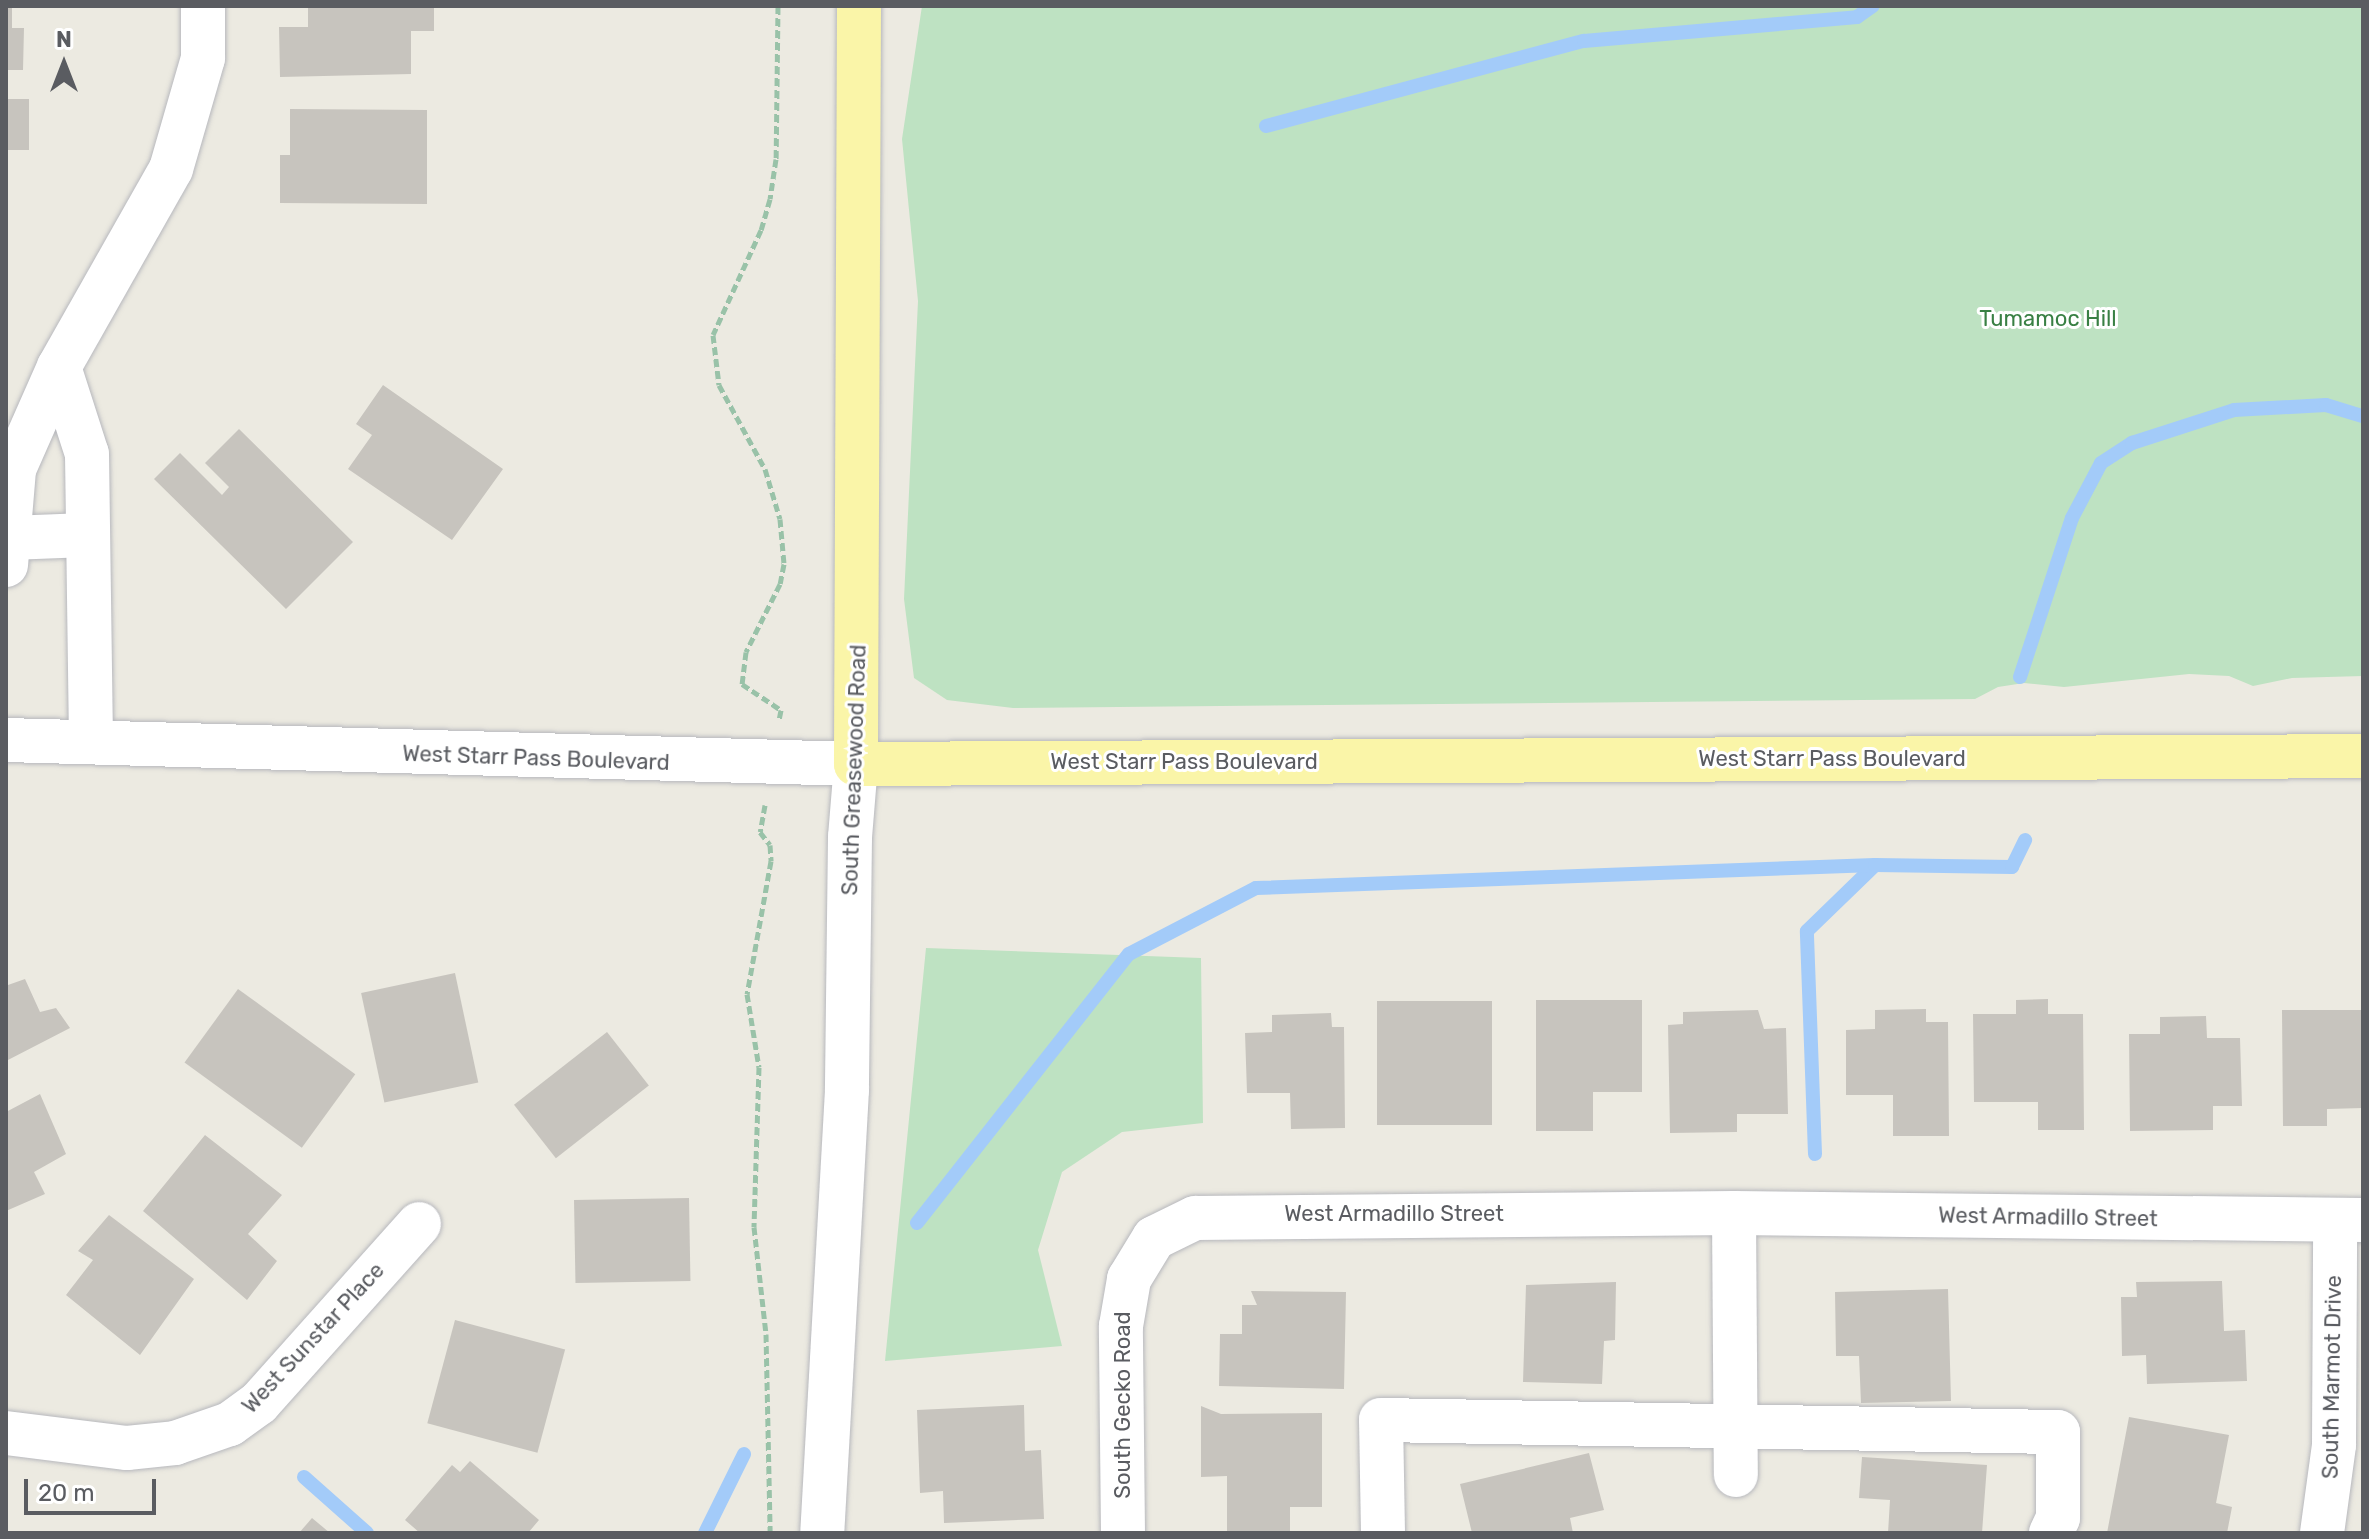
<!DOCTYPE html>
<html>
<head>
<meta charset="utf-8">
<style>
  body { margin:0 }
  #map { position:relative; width:2369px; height:1539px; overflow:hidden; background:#eceae1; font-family:Rubik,sans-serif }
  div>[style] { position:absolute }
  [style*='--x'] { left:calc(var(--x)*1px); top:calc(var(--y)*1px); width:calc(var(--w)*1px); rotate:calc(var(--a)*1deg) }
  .green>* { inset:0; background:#bee2c2 }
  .stream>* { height:14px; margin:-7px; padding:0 7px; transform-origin:7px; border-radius:7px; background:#a3cbf9 }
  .building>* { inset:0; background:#c7c4be; transform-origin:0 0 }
  .path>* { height:5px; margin-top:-2.5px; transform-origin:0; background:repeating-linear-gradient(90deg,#99c2a8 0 8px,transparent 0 12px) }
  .roads { filter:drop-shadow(0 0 2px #b7b8bd) drop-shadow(0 0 2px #b7b8bd) }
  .minor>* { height:44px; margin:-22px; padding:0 22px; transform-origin:22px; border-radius:22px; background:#fff }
  .major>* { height:44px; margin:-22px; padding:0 22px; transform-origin:22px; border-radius:22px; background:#faf5a8 }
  span { translate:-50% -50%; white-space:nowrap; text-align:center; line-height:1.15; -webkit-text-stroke:6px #fff; paint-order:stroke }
  .park-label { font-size:22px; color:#398044 }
  .street-label { font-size:22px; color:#5a5c61 }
  .frame { position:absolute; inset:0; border:8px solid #5a5c61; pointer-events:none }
  .north { position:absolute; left:24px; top:24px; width:80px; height:80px; -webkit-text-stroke:6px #fff; paint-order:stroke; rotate:0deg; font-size:22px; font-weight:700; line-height:32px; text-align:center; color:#5a5c61 }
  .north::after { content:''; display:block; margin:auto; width:28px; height:36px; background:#5a5c61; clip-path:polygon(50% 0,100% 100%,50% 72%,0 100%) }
  .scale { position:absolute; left:24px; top:1479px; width:132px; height:36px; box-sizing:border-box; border:4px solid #5a5c61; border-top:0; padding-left:10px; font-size:24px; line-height:28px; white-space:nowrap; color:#5a5c61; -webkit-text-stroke:6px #fff; paint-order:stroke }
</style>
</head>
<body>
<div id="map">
  <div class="green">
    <div style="clip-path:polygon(922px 6px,2363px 6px,2363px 676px,2292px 678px,2253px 686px,2229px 676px,2189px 674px,2064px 687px,2024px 683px,1998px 687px,1975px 699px,1013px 708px,947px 700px,914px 678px,904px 599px,918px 301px,902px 139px)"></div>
    <div style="clip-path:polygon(926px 948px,1201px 958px,1203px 1123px,1122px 1132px,1062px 1172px,1038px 1250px,1062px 1346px,885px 1361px)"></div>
  </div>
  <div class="stream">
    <div style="--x:1266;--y:126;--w:329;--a:-15"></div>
    <div style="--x:1584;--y:41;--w:274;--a:-5"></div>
    <div style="--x:1857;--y:17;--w:19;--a:-35"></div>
    <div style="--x:2020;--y:677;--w:167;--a:-71.9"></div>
    <div style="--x:2072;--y:518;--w:62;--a:-62.2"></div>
    <div style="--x:2101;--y:463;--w:37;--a:-33"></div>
    <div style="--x:2132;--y:443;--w:107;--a:-17.9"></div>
    <div style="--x:2234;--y:410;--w:92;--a:-3.1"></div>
    <div style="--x:2326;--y:405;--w:39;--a:17"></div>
    <div style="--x:1815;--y:1154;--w:223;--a:-92.1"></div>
    <div style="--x:1807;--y:931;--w:95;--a:-44.1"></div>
    <div style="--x:917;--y:1223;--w:342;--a:-51.8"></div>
    <div style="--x:1129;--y:954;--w:143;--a:-27.5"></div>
    <div style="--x:1256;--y:888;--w:619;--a:-2.13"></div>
    <div style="--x:1875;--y:865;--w:137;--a:0.8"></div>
    <div style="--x:2012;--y:867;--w:30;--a:-64"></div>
    <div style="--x:304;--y:1477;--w:84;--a:41.6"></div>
    <div style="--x:705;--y:1533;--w:88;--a:-63.7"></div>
  </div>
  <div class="building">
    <div style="clip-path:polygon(6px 6px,12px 6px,12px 28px,24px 28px,23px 70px,6px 70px)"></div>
    <div style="clip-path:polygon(308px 6px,434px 6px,434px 31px,411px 31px,411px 74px,280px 77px,279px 27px,308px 27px)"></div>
    <div style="left:6px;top:99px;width:23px;height:51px"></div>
    <div style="clip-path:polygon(290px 109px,427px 110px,427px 204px,280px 203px,280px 155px,290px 155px)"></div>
    <div style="clip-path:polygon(383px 385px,503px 469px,452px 540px,348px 469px,372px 435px,356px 424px)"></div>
    <div style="clip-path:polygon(239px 429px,353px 542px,286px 609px,154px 479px,180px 453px,222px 495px,229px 487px,205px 463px)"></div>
    <div style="left:455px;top:973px;width:112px;height:96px;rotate:78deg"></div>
    <div style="clip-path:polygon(25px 979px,40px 1012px,56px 1008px,70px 1028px,6px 1061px,6px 981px,8px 985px)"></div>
    <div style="left:238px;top:989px;width:145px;height:91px;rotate:36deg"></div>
    <div style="clip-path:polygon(2048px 999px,2048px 1014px,2083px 1014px,2084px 1130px,2038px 1130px,2038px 1102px,1974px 1102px,1973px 1014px,2016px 1014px,2016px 1000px)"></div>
    <div style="clip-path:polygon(1536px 1000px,1642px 1000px,1642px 1092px,1593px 1092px,1593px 1131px,1536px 1131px)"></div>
    <div style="left:1377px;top:1001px;width:115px;height:124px"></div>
    <div style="clip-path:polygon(1926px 1009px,1926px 1022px,1948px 1022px,1949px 1136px,1893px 1136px,1893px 1095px,1846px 1095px,1846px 1030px,1875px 1029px,1875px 1010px)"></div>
    <div style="clip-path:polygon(1758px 1010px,1764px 1029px,1786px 1028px,1788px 1114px,1737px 1114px,1737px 1132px,1670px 1133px,1668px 1025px,1683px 1024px,1683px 1012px)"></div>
    <div style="clip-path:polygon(2282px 1010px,2361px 1010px,2363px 1108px,2327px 1109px,2327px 1126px,2283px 1126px)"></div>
    <div style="clip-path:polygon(1331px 1013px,1332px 1027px,1344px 1027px,1345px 1128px,1291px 1129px,1290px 1093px,1247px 1093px,1245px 1033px,1272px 1032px,1272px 1015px)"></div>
    <div style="clip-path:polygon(2206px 1016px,2207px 1038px,2240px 1038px,2242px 1106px,2213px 1106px,2213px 1130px,2130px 1131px,2129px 1034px,2160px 1034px,2160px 1017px)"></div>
    <div style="left:607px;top:1032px;width:68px;height:118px;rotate:52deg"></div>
    <div style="clip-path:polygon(40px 1094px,66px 1154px,34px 1172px,45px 1194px,6px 1211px,6px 1112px)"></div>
    <div style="clip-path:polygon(205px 1135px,282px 1195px,248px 1234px,277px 1261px,247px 1300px,143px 1211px)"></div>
    <div style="left:689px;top:1198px;width:83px;height:115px;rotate:89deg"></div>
    <div style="clip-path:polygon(109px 1215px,194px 1279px,140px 1355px,66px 1295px,93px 1260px,78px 1251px)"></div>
    <div style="clip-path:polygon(2222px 1281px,2224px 1331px,2245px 1330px,2247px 1381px,2147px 1384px,2146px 1355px,2122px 1356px,2121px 1297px,2137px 1297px,2136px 1282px)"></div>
    <div style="clip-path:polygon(1616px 1282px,1615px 1340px,1604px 1341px,1602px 1384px,1523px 1382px,1526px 1285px)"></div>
    <div style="clip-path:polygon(1948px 1289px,1951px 1401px,1861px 1403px,1859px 1356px,1836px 1356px,1835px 1292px)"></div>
    <div style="clip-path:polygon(1251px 1291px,1346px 1292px,1344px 1389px,1219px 1386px,1220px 1334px,1242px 1334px,1242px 1305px,1257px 1305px)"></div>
    <div style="left:455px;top:1320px;width:114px;height:107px;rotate:15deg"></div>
    <div style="clip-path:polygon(1024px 1405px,1025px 1451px,1041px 1450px,1044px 1519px,944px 1523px,943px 1491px,920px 1493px,917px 1410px)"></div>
    <div style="clip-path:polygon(1201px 1406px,1221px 1414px,1322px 1413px,1322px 1507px,1290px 1507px,1290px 1533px,1227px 1533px,1227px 1476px,1201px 1477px)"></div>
    <div style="clip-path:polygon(2129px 1417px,2229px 1435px,2216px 1503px,2232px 1507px,2227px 1533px,2107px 1533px)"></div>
    <div style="clip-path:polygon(1589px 1453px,1604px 1510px,1570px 1518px,1573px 1533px,1472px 1533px,1460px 1484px)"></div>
    <div style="clip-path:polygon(1862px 1457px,1987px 1465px,1982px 1533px,1888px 1533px,1890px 1500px,1859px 1498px)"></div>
    <div style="clip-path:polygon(470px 1461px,539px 1520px,528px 1533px,420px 1533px,405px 1520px,452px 1465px,460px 1472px)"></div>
    <div style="clip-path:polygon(312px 1518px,330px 1533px,299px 1533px)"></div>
  </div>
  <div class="path">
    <div style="--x:778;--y:6;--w:153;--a:90.7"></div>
    <div style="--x:776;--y:159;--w:40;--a:98.5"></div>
    <div style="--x:770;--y:199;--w:32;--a:106"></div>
    <div style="--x:761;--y:230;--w:115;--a:114.6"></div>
    <div style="--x:713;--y:335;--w:50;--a:83.2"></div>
    <div style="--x:719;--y:385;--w:96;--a:61.3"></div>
    <div style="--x:765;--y:469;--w:52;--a:73.3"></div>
    <div style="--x:780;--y:519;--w:45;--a:84.9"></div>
    <div style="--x:784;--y:564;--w:20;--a:101"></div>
    <div style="--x:780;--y:584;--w:76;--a:116.6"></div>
    <div style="--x:746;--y:652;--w:32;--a:97"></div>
    <div style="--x:742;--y:684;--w:47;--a:33.7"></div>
    <div style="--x:781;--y:710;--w:10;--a:101"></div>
    <div style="--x:765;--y:805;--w:27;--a:100"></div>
    <div style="--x:760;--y:832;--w:16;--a:52"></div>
    <div style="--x:770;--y:845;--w:16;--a:86"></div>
    <div style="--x:771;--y:861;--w:135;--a:100.2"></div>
    <div style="--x:747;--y:994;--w:74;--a:80.7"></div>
    <div style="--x:759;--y:1067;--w:160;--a:91.8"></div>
    <div style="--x:754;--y:1227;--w:108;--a:83.6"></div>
    <div style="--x:766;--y:1334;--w:199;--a:88.8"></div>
  </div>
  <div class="roads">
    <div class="minor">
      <div style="--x:59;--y:367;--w:227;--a:-60.5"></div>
      <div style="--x:171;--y:169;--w:116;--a:-73.9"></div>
      <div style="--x:203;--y:58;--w:52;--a:-90"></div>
      <div style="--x:9;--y:538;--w:78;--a:-2.2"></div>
      <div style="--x:6;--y:565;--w:96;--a:-85.2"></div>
      <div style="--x:14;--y:469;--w:111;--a:-66.2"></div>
      <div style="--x:59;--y:367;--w:91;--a:72.2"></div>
      <div style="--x:87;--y:454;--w:288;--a:89.2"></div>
      <div style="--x:6;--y:740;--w:850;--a:1.62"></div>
      <div style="--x:856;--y:764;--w:73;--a:94.7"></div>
      <div style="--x:850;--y:837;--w:253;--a:90.7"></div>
      <div style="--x:847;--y:1090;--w:444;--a:93.2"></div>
      <div style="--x:1734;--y:1213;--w:262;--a:89.6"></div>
      <div style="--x:6;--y:1433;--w:122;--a:7.1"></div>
      <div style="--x:127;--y:1448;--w:48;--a:-5.9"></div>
      <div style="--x:175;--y:1443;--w:58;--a:-19.1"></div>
      <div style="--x:230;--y:1424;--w:36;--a:-36"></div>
      <div style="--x:259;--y:1403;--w:240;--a:-48.2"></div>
      <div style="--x:1123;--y:1533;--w:207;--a:-90.6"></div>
      <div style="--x:1121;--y:1326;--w:48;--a:-80.3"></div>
      <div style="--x:1129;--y:1279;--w:48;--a:-58.6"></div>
      <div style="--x:1154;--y:1238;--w:46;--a:-26"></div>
      <div style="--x:1195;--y:1218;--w:539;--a:-0.53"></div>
      <div style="--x:1734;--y:1213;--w:629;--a:0.64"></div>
      <div style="--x:1383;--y:1533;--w:113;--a:-91"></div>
      <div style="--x:1381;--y:1420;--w:677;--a:1.02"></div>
      <div style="--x:2058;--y:1432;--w:86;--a:90"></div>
      <div style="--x:2058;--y:1518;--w:17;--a:115"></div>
      <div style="--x:2322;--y:1533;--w:89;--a:-82.2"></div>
      <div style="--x:2334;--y:1445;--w:225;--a:-89.7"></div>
    </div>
    <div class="major">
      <div style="--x:859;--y:6;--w:758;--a:90.23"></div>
      <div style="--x:856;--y:764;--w:1507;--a:-0.3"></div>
    </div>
  </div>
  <div class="park-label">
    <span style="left:2048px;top:319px">Tumamoc Hill</span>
  </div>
  <div class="street-label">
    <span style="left:536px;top:758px;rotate:2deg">West Starr Pass Boulevard</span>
    <span style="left:1832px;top:759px">West Starr Pass Boulevard</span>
    <span style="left:1184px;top:762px">West Starr Pass Boulevard</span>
    <span style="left:854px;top:770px;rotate:-88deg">South Greasewood Road</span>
    <span style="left:1394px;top:1214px">West Armadillo Street</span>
    <span style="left:2048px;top:1217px;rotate:1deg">West Armadillo Street</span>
    <span style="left:313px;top:1338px;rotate:-47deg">West Sunstar Place</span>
    <span style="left:2332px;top:1377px;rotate:-89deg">South Marmot Drive</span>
    <span style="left:1123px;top:1405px;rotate:-90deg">South Gecko Road</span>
  </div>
  <div class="frame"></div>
  <div class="north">N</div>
  <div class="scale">20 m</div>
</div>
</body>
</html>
